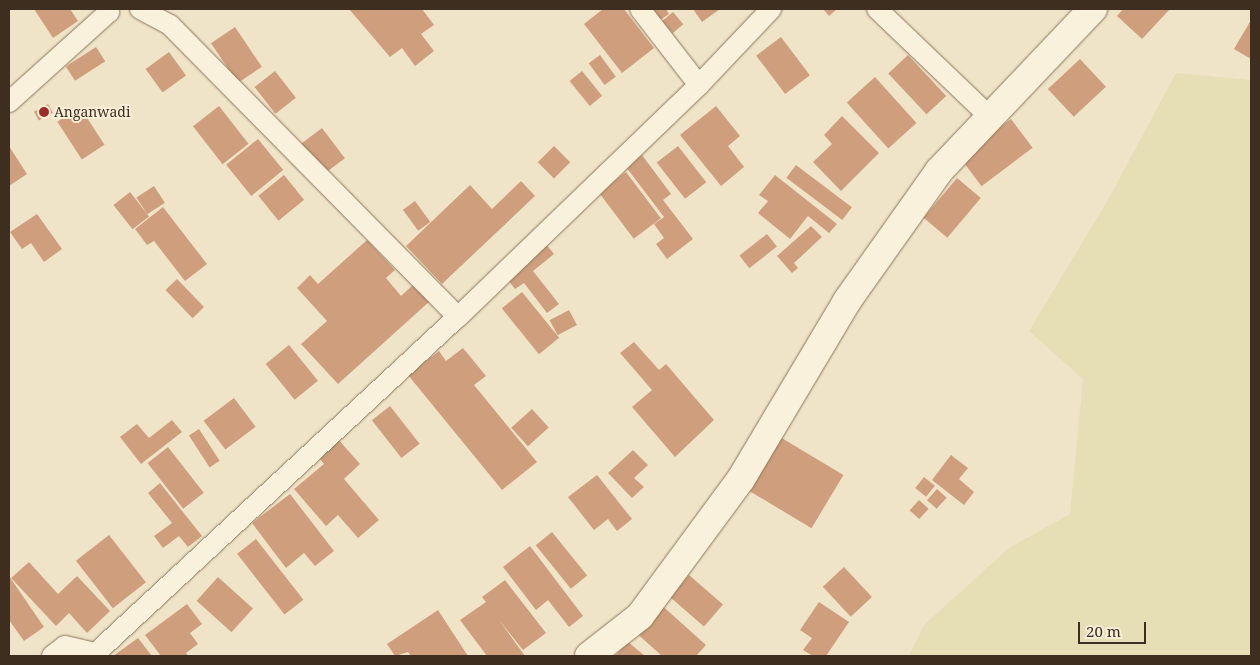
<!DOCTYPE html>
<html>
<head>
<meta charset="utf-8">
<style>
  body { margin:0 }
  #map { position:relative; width:1260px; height:665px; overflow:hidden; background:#f0e4c8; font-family:"Noto Serif",serif }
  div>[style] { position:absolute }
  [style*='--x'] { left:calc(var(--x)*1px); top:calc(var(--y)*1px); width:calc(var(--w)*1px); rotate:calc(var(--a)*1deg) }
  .farmland>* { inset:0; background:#e6deb5 }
  .building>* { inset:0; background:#cf9f7d; transform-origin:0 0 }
  .roads { filter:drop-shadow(0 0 1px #8d765c) drop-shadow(0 0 1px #8d765c) }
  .street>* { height:20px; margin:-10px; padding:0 10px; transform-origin:10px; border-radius:10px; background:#faf1dc }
  .secondary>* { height:28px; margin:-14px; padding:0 14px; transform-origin:14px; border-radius:14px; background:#faf1dc }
  .dots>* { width:14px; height:14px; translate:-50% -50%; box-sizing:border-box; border:2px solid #f7eed8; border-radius:50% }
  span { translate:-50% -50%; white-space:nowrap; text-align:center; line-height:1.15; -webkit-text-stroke:4px #f7eed8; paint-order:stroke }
  .poi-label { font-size:14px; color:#3d2e20 }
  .left { translate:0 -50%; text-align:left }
  .frame { position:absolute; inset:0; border:10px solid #3d2e20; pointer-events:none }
  .scale { position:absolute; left:1078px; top:622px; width:68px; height:22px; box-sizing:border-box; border:2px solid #3d2e20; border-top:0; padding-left:6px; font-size:15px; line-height:18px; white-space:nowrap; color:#3d2e20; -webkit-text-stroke:4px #f7eed8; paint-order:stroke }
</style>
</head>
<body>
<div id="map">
  <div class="farmland">
    <div style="clip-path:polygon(1176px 73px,1251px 80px,1251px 656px,909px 656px,924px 625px,1009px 548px,1070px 514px,1083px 379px,1029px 331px,1109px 198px)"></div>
  </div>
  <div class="building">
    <div style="clip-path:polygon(34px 9px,70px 9px,78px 21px,53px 38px)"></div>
    <div style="clip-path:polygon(349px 9px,422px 9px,434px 25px,421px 34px,434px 51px,415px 66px,402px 48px,390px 57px)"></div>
    <div style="clip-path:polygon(603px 9px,624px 9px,654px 48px,622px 73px,584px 24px)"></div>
    <div style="clip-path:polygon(647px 9px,666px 9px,669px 14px,657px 22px)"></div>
    <div style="clip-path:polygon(693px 9px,720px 9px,702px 22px)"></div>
    <div style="clip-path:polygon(823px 9px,837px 9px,829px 16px)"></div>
    <div style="clip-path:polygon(1123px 9px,1170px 9px,1142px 39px,1117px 16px)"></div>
    <div style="left:673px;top:12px;width:16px;height:14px;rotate:50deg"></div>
    <div style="clip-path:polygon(1251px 20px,1251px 59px,1234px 49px)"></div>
    <div style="left:235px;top:27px;width:48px;height:29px;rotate:56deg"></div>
    <div style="left:781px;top:37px;width:48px;height:31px;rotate:53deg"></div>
    <div style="left:96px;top:47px;width:17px;height:36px;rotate:57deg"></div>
    <div style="left:169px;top:52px;width:29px;height:29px;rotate:54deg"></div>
    <div style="left:600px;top:55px;width:27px;height:14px;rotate:54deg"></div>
    <div style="left:908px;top:55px;width:56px;height:27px;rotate:47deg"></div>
    <div style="left:1080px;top:59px;width:38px;height:44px;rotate:47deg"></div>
    <div style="left:275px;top:71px;width:34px;height:26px;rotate:52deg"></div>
    <div style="left:582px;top:71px;width:32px;height:16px;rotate:51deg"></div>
    <div style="left:875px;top:77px;width:62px;height:38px;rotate:48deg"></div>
    <div style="left:48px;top:104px;width:10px;height:16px;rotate:61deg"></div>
    <div style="left:219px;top:106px;width:48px;height:33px;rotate:52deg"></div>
    <div style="clip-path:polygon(716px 106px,740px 136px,728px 146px,744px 167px,721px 186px,680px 135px)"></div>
    <div style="left:80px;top:107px;width:45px;height:27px;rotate:57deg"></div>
    <div style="clip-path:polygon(842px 116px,879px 153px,841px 191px,813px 162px,832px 144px,824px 135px)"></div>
    <div style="left:1011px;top:119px;width:36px;height:64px;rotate:53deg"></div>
    <div style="left:322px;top:128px;width:38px;height:29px;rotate:53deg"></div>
    <div style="left:258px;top:139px;width:40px;height:41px;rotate:51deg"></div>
    <div style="clip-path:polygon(9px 146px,27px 174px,9px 186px)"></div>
    <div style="left:554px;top:146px;width:23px;height:23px;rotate:45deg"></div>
    <div style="left:678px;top:146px;width:46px;height:27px;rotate:52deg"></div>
    <div style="clip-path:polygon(642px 155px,671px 194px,663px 200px,693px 239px,667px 259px,656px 244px,664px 238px,654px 224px,664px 217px,626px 167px)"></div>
    <div style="left:796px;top:165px;width:70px;height:16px;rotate:37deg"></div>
    <div style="left:626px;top:172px;width:58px;height:34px;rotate:53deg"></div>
    <div style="left:284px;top:175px;width:32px;height:33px;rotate:51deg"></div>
    <div style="clip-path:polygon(775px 175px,837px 224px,829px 233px,808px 216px,790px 239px,758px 213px,768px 201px,759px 195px)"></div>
    <div style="left:957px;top:178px;width:31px;height:52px;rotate:40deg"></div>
    <div style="clip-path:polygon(521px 181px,535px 196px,442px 284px,406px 246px,470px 185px,492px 209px)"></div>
    <div style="left:154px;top:186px;width:20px;height:21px;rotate:57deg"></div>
    <div style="left:130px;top:192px;width:31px;height:21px;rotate:52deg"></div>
    <div style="left:415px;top:201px;width:26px;height:15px;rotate:54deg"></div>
    <div style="clip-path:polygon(163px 207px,207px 264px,185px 281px,154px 241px,147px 245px,135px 229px)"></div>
    <div style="clip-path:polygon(37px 214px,62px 249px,44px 262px,31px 243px,22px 249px,10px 232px)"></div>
    <div style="clip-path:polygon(811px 226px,822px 237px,794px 263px,798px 268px,792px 273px,777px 256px)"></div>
    <div style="left:767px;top:234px;width:16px;height:35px;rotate:52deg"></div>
    <div style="clip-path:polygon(367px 240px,395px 270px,386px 278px,401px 296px,414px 284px,430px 301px,338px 384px,301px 344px,327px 321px,297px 288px,310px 275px,318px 284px)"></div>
    <div style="clip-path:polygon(546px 244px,554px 254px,533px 271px,559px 304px,547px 313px,524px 283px,515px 289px,504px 275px)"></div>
    <div style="left:177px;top:279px;width:39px;height:16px;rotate:46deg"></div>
    <div style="left:522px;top:292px;width:59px;height:26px;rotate:51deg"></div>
    <div style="left:569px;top:310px;width:17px;height:22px;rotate:62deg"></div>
    <div style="clip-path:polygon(634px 342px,659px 370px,666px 364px,714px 420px,675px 457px,632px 407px,652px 390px,620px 353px)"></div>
    <div style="left:289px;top:345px;width:46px;height:30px;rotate:51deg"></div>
    <div style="clip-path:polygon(463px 348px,486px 376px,474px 385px,537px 462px,502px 490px,408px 375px,439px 351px,446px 361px)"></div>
    <div style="left:234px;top:398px;width:36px;height:38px;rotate:53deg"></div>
    <div style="left:390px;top:406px;width:48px;height:23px;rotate:52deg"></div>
    <div style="left:532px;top:409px;width:25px;height:28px;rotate:48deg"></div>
    <div style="clip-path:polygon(172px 420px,182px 432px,141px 464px,120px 437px,137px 424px,149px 438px)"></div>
    <div style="left:199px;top:429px;width:38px;height:12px;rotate:57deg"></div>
    <div style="left:780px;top:437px;width:74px;height:62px;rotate:31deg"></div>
    <div style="clip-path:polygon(337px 438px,360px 464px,344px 479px,379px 520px,358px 538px,338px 515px,326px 526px,294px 489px,324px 464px,317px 455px)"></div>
    <div style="left:168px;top:447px;width:58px;height:26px;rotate:52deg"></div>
    <div style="clip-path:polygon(633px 450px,648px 465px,634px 478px,644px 487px,632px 498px,608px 473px)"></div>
    <div style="clip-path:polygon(951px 455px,968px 468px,959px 479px,974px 492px,964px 505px,932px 480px)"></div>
    <div style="clip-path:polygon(597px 475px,632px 519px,617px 531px,608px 519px,594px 530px,568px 497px)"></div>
    <div style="left:924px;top:477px;width:14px;height:14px;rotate:39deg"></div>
    <div style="clip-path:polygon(160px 483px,202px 536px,188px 547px,179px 536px,163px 548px,154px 536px,172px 523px,148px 493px)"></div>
    <div style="left:937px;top:489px;width:13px;height:15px;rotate:42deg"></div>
    <div style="clip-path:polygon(290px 494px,334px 551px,315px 566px,304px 553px,286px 568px,252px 523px)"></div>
    <div style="left:919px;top:500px;width:13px;height:14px;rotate:42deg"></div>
    <div style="left:552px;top:532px;width:56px;height:21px;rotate:51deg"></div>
    <div style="left:109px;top:535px;width:60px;height:42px;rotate:52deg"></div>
    <div style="left:256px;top:539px;width:77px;height:24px;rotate:52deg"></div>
    <div style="clip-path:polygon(530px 546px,583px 616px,569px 627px,548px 600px,536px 610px,503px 567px)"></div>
    <div style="clip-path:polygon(29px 562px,58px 594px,77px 576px,110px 611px,87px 633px,69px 613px,56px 626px,11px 578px)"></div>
    <div style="left:844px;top:567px;width:41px;height:29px;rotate:47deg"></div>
    <div style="left:689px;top:575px;width:45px;height:29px;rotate:41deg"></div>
    <div style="clip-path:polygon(9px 576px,44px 627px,24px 641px,9px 620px)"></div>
    <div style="left:218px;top:577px;width:47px;height:32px;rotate:42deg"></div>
    <div style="clip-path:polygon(505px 580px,546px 633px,523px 650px,499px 620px,525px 656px,487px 656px,460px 620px,486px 602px,482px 597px)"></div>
    <div style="clip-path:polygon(658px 602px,706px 645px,696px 656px,662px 656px,633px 630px)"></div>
    <div style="clip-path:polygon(819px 602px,849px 622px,826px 656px,813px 656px,803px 650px,812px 638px,800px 630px)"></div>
    <div style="clip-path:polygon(187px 604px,202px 624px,190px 633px,198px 644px,186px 653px,188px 656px,161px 656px,145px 635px)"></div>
    <div style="clip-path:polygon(438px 610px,468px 656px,411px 656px,408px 652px,395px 656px,387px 644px)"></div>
    <div style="clip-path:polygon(138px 638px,152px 656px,113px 656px)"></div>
    <div style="clip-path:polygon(628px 642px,645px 656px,615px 656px)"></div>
  </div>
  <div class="roads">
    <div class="street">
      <div style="--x:140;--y:9;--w:34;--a:28"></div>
      <div style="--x:170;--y:25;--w:410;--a:45.4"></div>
      <div style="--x:640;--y:9;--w:96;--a:52.2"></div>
      <div style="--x:877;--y:9;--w:156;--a:43.7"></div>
      <div style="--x:9;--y:102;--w:135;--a:-42"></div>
      <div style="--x:109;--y:12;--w:4;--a:-124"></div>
      <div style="--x:52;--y:656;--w:16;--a:-38"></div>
      <div style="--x:65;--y:646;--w:32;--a:13"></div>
      <div style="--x:97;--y:656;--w:3;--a:-108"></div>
      <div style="--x:96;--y:653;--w:494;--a:-42.9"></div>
      <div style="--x:458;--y:317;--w:335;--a:-43.9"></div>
      <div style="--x:699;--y:85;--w:105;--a:-46.5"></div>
    </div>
    <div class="secondary">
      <div style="--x:589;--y:656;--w:65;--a:-38.1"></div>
      <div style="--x:640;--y:616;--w:170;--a:-53.6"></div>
      <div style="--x:741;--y:479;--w:207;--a:-59.2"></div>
      <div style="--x:847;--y:301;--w:159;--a:-54.7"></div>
      <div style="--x:939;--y:171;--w:224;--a:-46.5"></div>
    </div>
  </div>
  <div class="dots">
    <div style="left:44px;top:112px;background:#9e2a2b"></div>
  </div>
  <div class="poi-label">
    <span class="left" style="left:54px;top:112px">Anganwadi</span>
  </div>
  <div class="frame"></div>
  <div class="scale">20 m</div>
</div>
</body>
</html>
